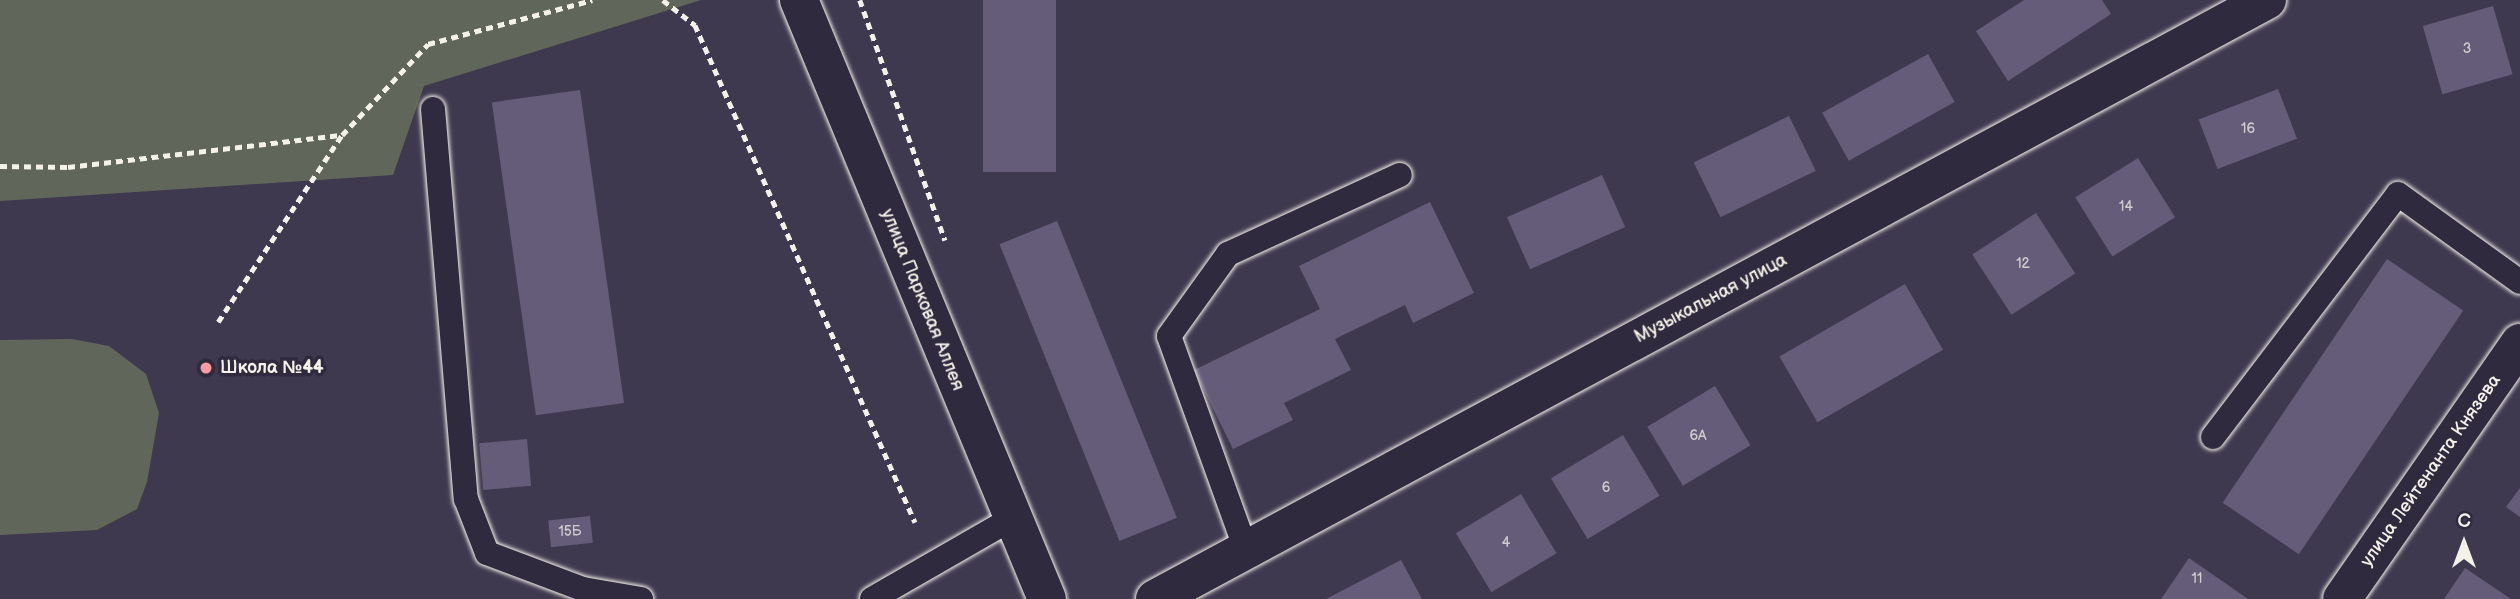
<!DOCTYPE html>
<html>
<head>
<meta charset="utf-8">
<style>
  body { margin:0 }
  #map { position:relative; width:2520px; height:599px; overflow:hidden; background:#3f394f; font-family:"Balsamiq Sans",sans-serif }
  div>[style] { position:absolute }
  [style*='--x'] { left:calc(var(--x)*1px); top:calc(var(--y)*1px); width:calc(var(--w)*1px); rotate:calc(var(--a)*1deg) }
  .green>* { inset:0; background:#60675a }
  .building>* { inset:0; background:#655c7a; transform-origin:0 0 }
  .path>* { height:4.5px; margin-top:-2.25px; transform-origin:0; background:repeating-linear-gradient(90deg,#f4f1e8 0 7px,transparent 0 12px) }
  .roads { filter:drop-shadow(0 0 2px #f4f1e8) drop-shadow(0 0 2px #f4f1e8) }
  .service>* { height:24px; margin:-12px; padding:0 12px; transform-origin:12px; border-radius:12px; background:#2f2a3d }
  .minor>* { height:38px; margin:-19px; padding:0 19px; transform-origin:19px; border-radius:19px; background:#2f2a3d }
  .tertiary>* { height:38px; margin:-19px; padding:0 19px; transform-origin:19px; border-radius:19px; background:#2f2a3d }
  .dots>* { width:19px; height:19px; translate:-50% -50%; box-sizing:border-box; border:4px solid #2f2a3d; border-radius:50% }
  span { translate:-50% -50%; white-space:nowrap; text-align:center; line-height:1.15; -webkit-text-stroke:7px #2f2a3d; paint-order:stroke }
  .number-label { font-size:14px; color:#d0cccc }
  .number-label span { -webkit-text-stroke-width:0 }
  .street-label { font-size:18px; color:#f4f1e8 }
  .poi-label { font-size:18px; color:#f4f1e8; font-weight:700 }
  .left { translate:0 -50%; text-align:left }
  .north { position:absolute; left:2429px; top:508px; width:70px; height:70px; -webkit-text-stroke:5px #2f2a3d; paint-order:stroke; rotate:0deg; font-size:19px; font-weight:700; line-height:28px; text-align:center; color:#f4f1e8 }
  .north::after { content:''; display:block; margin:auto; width:24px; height:32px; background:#f4f1e8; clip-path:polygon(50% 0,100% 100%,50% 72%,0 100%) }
</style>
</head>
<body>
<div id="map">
  <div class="green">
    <div style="clip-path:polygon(0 0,701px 0,424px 86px,393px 175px,0 201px)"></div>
    <div style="clip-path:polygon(72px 339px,109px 346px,146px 374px,159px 413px,147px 482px,137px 509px,97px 530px,0 535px,0 340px)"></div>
  </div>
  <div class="building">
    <div style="left:983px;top:0;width:73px;height:172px"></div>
    <div style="clip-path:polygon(2024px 0,2102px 0,2111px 14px,2008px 81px,1976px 31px)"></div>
    <div style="left:2493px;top:6px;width:71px;height:73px;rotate:74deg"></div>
    <div style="left:1928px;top:54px;width:55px;height:121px;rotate:61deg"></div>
    <div style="left:2278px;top:89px;width:53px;height:85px;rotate:69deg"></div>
    <div style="left:580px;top:90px;width:316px;height:89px;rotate:82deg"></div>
    <div style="left:1789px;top:116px;width:61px;height:106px;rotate:64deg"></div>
    <div style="left:2138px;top:158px;width:70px;height:74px;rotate:58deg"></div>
    <div style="left:1602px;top:175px;width:57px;height:104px;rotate:66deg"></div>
    <div style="clip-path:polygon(1430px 202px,1474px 293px,1413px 323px,1405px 305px,1335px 339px,1351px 370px,1284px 403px,1293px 420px,1233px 449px,1194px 370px,1320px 309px,1299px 266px)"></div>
    <div style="left:2036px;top:213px;width:72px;height:76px;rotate:57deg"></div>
    <div style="left:1057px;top:221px;width:320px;height:62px;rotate:68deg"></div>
    <div style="left:2387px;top:259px;width:92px;height:294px;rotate:34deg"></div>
    <div style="left:1905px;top:284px;width:76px;height:145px;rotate:60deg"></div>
    <div style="left:1715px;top:386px;width:69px;height:79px;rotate:59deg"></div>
    <div style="left:1623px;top:435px;width:71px;height:84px;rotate:59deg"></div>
    <div style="left:527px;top:439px;width:47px;height:48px;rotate:85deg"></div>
    <div style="clip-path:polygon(2520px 488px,2520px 517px,2506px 507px)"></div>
    <div style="left:1521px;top:494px;width:69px;height:76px;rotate:59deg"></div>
    <div style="left:590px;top:516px;width:27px;height:42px;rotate:84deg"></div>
    <div style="clip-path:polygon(2189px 558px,2248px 599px,2161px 599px)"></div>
    <div style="clip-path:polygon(1401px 560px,1422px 599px,1326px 599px)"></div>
    <div style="clip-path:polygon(2465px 568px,2511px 599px,2444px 599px)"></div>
  </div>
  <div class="path">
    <div style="--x:663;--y:0;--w:41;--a:38"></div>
    <div style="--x:695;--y:25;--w:544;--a:66.12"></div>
    <div style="--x:860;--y:0;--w:255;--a:70.5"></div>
    <div style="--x:0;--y:166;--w:68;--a:0.8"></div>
    <div style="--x:68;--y:167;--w:276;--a:-6.7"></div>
    <div style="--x:342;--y:135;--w:125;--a:-46.6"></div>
    <div style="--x:428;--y:44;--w:170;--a:-15"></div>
    <div style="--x:218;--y:322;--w:224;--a:-56.5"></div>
  </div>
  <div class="roads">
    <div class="service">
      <div style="--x:433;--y:109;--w:391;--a:85.2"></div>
      <div style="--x:466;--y:499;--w:58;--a:68.7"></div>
      <div style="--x:487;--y:553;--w:103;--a:20.6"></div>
      <div style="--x:583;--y:589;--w:59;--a:9.8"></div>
      <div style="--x:2213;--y:437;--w:305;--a:-52.7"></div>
      <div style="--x:2398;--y:194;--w:150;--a:35.8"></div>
      <div style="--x:1246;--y:550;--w:227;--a:-109.8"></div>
      <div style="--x:1169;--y:336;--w:101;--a:-54.3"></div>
      <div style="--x:1228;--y:254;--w:189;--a:-24.7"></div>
      <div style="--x:872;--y:599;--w:160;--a:-29.9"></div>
    </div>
    <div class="minor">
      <div style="--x:1155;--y:599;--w:1263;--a:-28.31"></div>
      <div style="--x:2342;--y:599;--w:312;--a:-55.2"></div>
    </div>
    <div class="tertiary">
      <div style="--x:799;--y:0;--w:648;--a:67.51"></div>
    </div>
  </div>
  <div class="dots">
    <div style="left:206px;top:368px;background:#ff9aa2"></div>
  </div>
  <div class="number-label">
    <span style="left:2467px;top:49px">3</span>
    <span style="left:2248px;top:129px">16</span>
    <span style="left:2126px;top:207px">14</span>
    <span style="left:2023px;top:264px">12</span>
    <span style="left:1698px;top:436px">6А</span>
    <span style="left:1606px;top:488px">6</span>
    <span style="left:570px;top:532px">15Б</span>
    <span style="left:1506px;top:543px">4</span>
    <span style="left:2197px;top:579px">11</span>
  </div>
  <div class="street-label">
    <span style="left:1711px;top:299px;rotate:-28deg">Музыкальная улица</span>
    <span style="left:922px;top:300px;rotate:68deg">улица Парковая Аллея</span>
    <span style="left:2431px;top:471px;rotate:-55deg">улица Лейтенанта Князева</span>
  </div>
  <div class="poi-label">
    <span class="left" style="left:220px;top:368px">Школа №44</span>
  </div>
  <div class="north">С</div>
</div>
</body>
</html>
